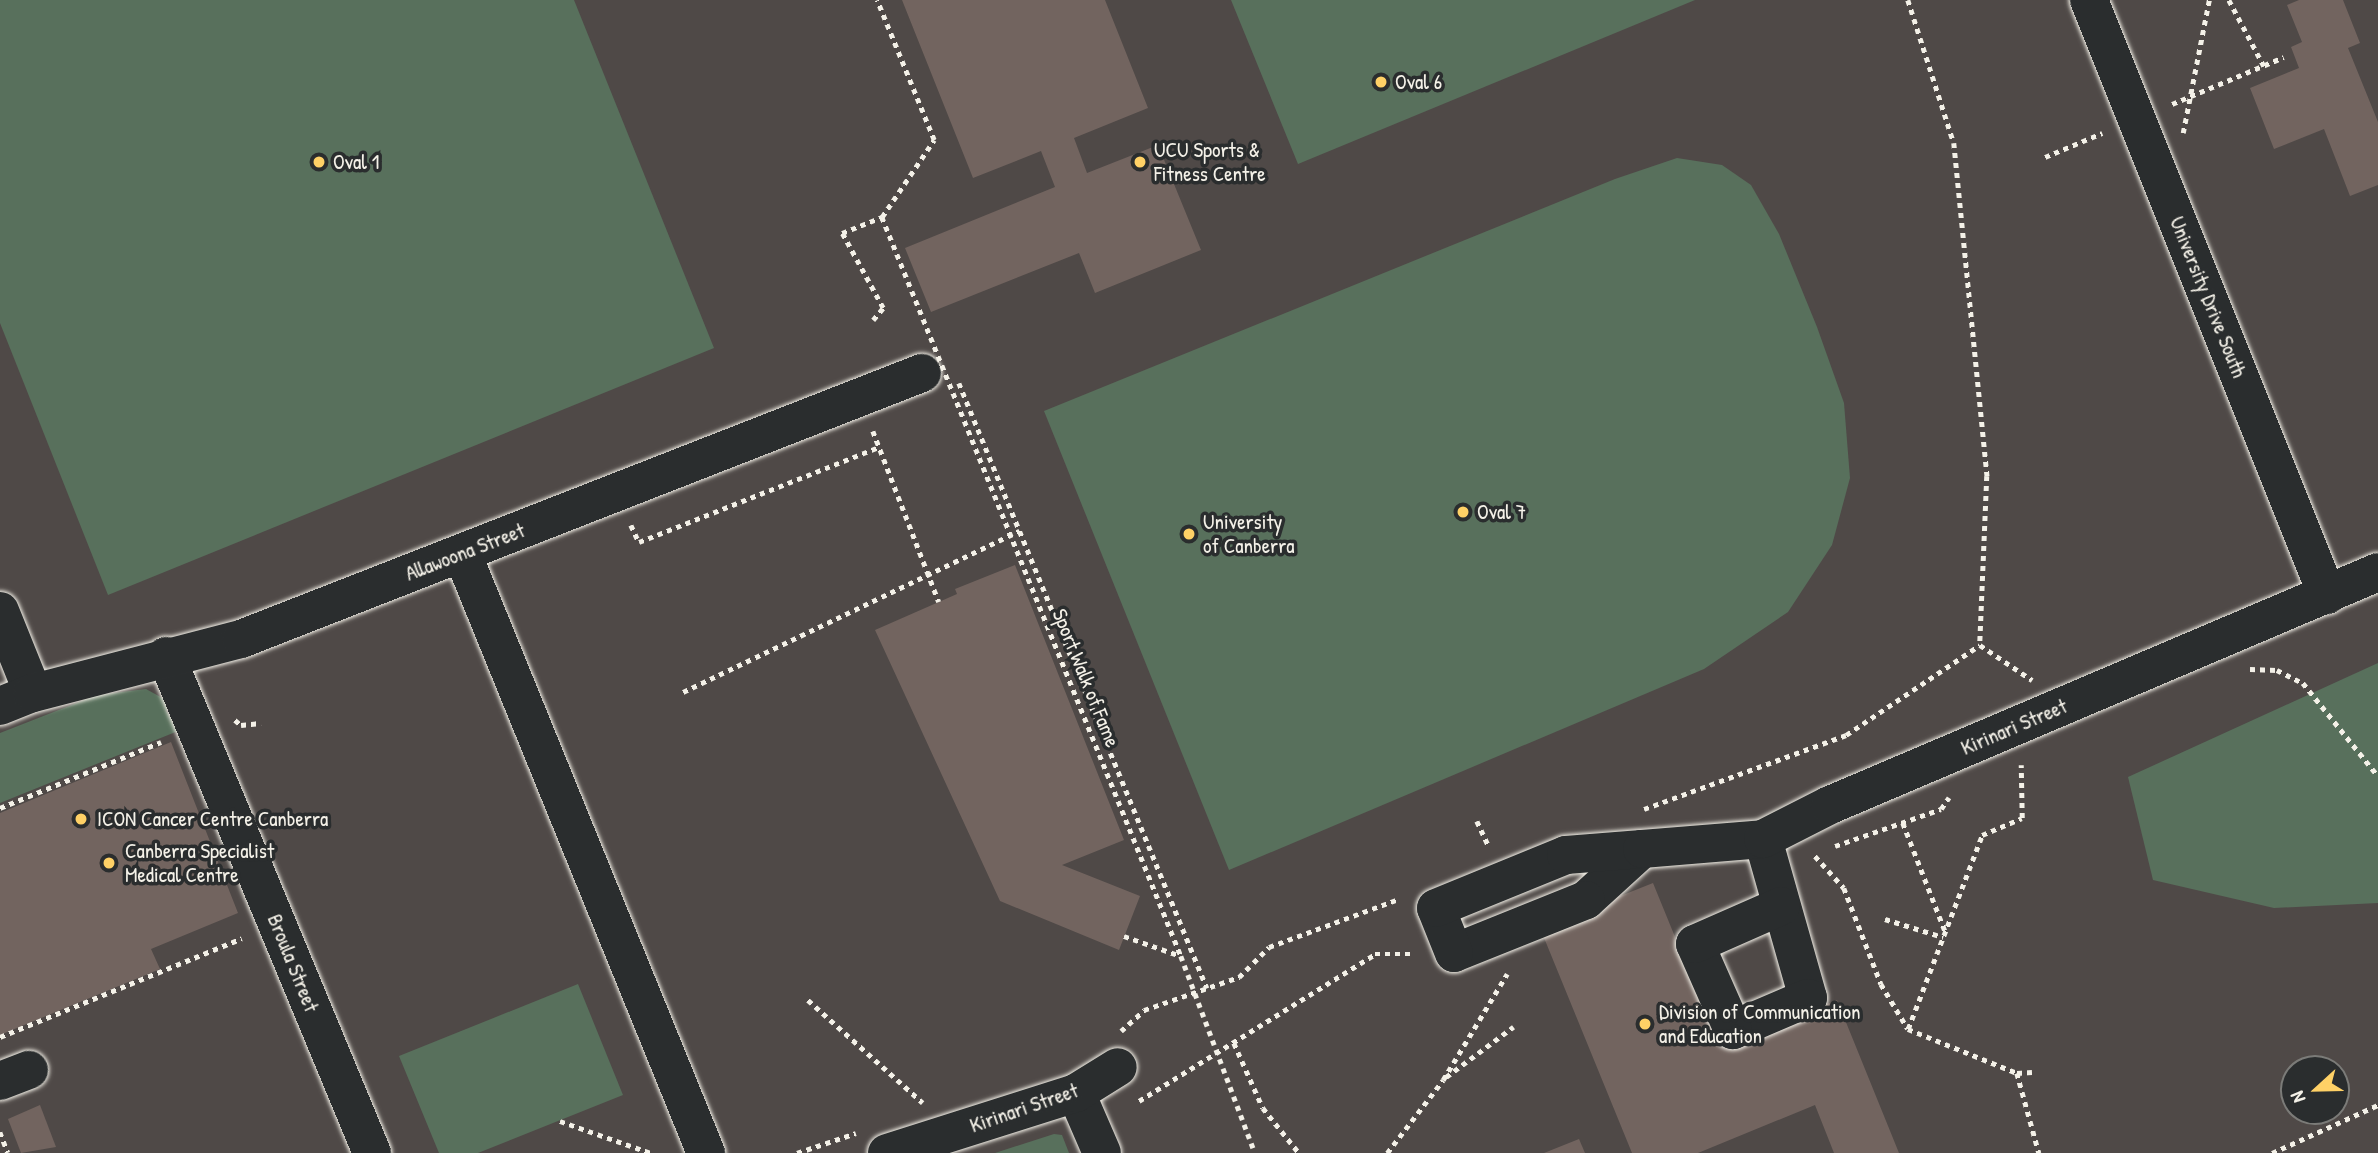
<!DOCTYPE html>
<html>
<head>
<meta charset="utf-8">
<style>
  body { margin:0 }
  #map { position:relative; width:2378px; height:1153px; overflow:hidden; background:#403e3d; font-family:"Patrick Hand",sans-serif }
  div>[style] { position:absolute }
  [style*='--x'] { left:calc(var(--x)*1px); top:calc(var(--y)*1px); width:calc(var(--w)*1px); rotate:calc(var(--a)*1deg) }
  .built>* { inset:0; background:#4f4947 }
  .green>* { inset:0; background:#58705c }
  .building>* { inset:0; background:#72645f }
  .path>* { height:4.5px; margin-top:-2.25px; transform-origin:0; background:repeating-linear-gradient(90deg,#f4f1e8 0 5px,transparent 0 10px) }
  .roads { filter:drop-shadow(0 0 2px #f4f1e8) drop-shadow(0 0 2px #f4f1e8) }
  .minor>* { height:38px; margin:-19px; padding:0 19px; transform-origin:19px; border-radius:19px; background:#2a2d2e }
  .path-bridge>* { height:4.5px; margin-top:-2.25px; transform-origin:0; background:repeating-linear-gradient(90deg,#f4f1e8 0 5px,transparent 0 10px) }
  .dots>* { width:19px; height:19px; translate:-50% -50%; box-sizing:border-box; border:4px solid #2a2d2e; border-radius:50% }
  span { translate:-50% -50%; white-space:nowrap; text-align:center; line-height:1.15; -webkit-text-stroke:7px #2a2d2e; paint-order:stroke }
  .poi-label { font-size:21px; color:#f4f1e8 }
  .left { translate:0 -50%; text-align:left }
  .street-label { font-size:21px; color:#f4f1e8 }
  .north { position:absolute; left:2280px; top:1055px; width:70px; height:70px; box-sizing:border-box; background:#2a2d2e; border:2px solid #7b7b78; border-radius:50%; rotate:248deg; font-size:19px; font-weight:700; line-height:28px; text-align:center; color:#f4f1e8 }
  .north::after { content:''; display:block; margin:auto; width:24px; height:32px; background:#ffd166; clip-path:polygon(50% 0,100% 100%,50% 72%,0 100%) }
</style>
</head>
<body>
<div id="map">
  <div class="built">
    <div style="clip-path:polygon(evenodd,0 0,2378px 0,2378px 1153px,0 1153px,0 0,2294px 1069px,2336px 1069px,2336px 1111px,2294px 1111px,2294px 1069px)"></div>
  </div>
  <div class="green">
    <div style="clip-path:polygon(0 0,574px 0,714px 348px,108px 595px,0 323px)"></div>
    <div style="clip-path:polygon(1231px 0,1695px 0,1298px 164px)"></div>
    <div style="clip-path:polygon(1677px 158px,1722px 165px,1751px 185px,1779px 234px,1817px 327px,1844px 403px,1850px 478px,1832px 545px,1788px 612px,1704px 669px,1229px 870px,1044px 411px,1615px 179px)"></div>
    <div style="clip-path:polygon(2378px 663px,2378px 903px,2274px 908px,2153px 880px,2128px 777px)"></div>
    <div style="clip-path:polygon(146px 689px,175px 705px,166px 710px,178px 731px,0 803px,0 733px,97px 695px)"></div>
    <div style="clip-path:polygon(578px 984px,623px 1095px,478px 1153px,439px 1153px,399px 1056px)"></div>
    <div style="clip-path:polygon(1054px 1134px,1062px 1135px,1069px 1153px,995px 1153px)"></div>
  </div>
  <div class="building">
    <div style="clip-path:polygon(902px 0,1105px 0,1148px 108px,1074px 138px,1087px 173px,1158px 145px,1201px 250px,1095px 293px,1079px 253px,931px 312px,905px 248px,1055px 187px,1041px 151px,973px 178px)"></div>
    <div style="clip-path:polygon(2299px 0,2343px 0,2360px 43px,2348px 48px,2378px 122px,2378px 185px,2350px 196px,2324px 129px,2274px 149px,2250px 88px,2299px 68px,2291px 47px,2302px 42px,2287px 5px)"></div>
    <div style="clip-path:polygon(1015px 565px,1124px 840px,1062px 865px,1140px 896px,1119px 950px,1000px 901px,875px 630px,957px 594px,955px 589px)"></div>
    <div style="clip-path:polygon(171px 742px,238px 913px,151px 949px,160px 969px,0 1035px,0 813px)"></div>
    <div style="clip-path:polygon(1653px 883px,1720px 1047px,1837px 1000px,1899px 1153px,1834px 1153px,1815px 1105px,1698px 1153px,1632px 1153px,1540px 928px)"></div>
    <div style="clip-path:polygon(40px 1105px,56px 1147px,21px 1153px,8px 1119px)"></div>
    <div style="clip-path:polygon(1579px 1139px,1585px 1153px,1544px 1153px)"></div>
  </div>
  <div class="path">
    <div style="--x:1908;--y:0;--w:150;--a:72.2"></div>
    <div style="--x:1954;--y:143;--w:335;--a:84.3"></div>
    <div style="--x:1987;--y:476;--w:169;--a:92.4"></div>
    <div style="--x:2229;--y:0;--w:75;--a:62.1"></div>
    <div style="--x:2172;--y:104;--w:121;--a:-22.8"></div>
    <div style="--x:2183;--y:133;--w:136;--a:-78.9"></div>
    <div style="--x:2045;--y:157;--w:62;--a:-22.8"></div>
    <div style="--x:873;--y:320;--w:16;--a:-50"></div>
    <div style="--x:883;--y:308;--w:85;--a:-118.7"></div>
    <div style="--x:842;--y:233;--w:43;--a:-21.8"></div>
    <div style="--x:882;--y:217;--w:93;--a:-56"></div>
    <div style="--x:934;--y:140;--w:151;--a:-112.2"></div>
    <div style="--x:959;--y:383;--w:654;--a:67.71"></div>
    <div style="--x:873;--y:431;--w:183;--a:68.9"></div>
    <div style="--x:631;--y:525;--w:19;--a:65"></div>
    <div style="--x:639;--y:542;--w:258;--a:-21.6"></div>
    <div style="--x:1980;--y:645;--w:63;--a:33.9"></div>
    <div style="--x:2250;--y:669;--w:27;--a:2"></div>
    <div style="--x:2277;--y:670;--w:29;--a:27"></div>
    <div style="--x:2303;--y:683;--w:119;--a:51.1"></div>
    <div style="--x:683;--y:692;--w:373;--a:-25.6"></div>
    <div style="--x:235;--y:720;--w:8;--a:40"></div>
    <div style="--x:241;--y:725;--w:20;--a:-6"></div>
    <div style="--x:0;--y:808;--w:174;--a:-22.3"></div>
    <div style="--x:1644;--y:809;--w:215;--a:-20.1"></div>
    <div style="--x:1846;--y:735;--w:161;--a:-33.9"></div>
    <div style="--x:1477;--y:821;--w:29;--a:65"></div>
    <div style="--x:1903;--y:823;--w:116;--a:68.7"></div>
    <div style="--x:1835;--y:846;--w:112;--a:-19.2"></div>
    <div style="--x:1941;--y:809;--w:14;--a:-56"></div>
    <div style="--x:1815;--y:856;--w:43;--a:47.8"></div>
    <div style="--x:1844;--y:888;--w:103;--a:68.9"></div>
    <div style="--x:1881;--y:984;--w:52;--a:59"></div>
    <div style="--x:1908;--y:1029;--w:118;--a:22"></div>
    <div style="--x:2017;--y:1073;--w:15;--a:-4"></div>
    <div style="--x:1885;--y:919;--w:61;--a:17.2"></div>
    <div style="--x:1124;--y:936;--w:60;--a:19.3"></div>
    <div style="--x:808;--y:1000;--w:154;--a:41.8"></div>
    <div style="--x:1908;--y:1029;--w:208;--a:-69.1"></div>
    <div style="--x:1982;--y:835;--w:43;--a:-23"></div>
    <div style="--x:2022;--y:818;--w:53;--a:-91.1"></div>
    <div style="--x:1121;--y:1031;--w:31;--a:-42"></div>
    <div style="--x:1144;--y:1010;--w:101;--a:-19.2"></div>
    <div style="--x:1239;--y:977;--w:42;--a:-45"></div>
    <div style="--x:1269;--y:947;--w:139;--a:-20.3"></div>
    <div style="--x:0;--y:1037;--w:261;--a:-22.2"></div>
    <div style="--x:1234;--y:1043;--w:71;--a:66"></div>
    <div style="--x:1263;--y:1108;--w:58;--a:51.3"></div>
    <div style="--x:2017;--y:1073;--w:83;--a:74.6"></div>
    <div style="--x:1446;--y:1077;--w:84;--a:-36.7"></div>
    <div style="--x:1139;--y:1101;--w:278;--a:-31.9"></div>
    <div style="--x:1375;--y:954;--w:39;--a:0"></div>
    <div style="--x:560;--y:1121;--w:96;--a:19.4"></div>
    <div style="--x:0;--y:1132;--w:22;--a:69"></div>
    <div style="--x:797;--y:1153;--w:62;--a:-18.7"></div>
    <div style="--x:1387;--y:1153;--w:92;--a:-52.5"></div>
    <div style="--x:1443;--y:1080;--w:124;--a:-58.9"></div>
    <div style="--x:2272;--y:1153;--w:116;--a:-24.4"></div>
  </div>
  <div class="roads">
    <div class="minor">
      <div style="--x:2089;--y:0;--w:641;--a:68.2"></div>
      <div style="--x:462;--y:553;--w:648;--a:67.87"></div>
      <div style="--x:0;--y:611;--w:88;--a:68.1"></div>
      <div style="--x:166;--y:656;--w:538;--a:67.49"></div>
      <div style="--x:0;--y:706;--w:35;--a:-22"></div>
      <div style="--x:33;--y:693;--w:215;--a:-14.6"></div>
      <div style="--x:241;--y:639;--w:731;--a:-21.34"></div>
      <div style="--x:1763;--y:839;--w:165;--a:74.2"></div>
      <div style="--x:1808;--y:998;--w:82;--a:156.9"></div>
      <div style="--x:1733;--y:1030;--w:94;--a:-113.8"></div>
      <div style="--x:1695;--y:944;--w:94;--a:-23.8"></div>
      <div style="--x:1642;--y:849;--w:76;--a:137.7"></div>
      <div style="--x:1586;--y:900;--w:142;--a:158.1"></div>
      <div style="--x:1454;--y:953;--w:48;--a:-111.8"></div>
      <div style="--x:1436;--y:908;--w:140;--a:-22.2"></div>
      <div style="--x:1566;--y:855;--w:76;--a:-4.5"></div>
      <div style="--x:1642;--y:849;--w:121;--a:-4.7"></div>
      <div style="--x:1763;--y:839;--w:75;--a:-26.9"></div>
      <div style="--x:1830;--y:805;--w:595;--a:-23.03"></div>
      <div style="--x:0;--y:1081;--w:31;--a:-21"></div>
      <div style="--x:1076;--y:1093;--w:65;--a:66.6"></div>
      <div style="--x:887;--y:1153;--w:198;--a:-17.6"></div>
      <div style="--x:1076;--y:1093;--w:49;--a:-31.8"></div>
    </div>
  </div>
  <div class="path-bridge">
    <div style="--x:882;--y:217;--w:797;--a:67.97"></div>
    <div style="--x:1181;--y:956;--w:210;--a:69.4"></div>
  </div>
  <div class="dots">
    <div style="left:1381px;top:82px;background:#ffd166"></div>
    <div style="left:319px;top:162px;background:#ffd166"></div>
    <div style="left:1140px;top:162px;background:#ffd166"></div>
    <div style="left:1463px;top:512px;background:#ffd166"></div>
    <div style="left:1189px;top:534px;background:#ffd166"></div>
    <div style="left:81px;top:819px;background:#ffd166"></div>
    <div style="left:109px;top:863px;background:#ffd166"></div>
    <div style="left:1645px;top:1024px;background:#ffd166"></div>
  </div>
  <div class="poi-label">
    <span class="left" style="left:1395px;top:82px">Oval 6</span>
    <span class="left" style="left:1154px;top:162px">UCU Sports &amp;<br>Fitness Centre</span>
    <span class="left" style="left:333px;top:162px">Oval 1</span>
    <span class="left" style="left:1477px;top:512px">Oval 7</span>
    <span class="left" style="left:1203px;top:534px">University<br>of Canberra</span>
    <span class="left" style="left:97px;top:819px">ICON Cancer Centre Canberra</span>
    <span class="left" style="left:125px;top:863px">Canberra Specialist<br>Medical Centre</span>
    <span class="left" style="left:1659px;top:1024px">Division of Communication<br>and Education</span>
  </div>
  <div class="street-label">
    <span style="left:2208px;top:297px;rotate:68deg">University Drive South</span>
    <span style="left:465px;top:552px;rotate:-21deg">Allawoona Street</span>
    <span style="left:1086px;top:678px;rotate:68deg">Sport Walk of Fame</span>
    <span style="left:2014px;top:727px;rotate:-23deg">Kirinari Street</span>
    <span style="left:293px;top:963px;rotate:68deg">Broula Street</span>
    <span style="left:1024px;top:1108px;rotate:-19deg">Kirinari Street</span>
  </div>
  <div class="north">N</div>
</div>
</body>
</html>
